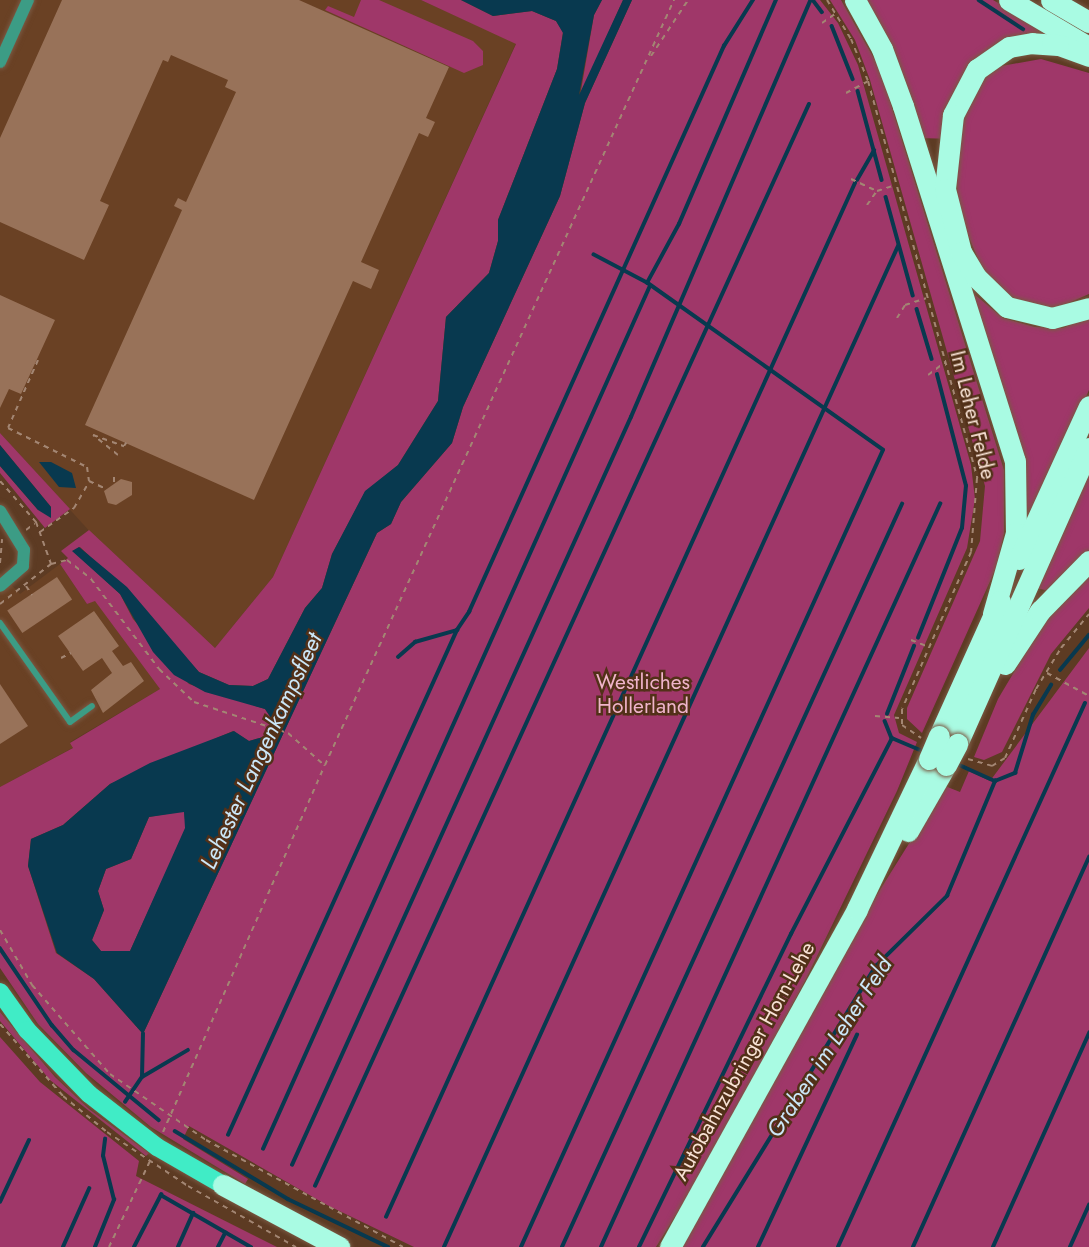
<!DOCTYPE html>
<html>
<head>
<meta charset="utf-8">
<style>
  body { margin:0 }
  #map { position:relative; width:1089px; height:1247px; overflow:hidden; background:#5d3b23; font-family:Jost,sans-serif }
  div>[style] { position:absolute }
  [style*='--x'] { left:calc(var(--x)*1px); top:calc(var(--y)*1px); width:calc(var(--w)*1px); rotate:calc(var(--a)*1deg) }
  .built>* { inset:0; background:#6a4124 }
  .green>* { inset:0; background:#9f3769 }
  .water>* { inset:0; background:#08394f }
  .stream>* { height:3.5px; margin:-1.75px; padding:0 1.75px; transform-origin:1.75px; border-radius:1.75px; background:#08394f }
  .building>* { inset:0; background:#987259; transform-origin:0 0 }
  .path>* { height:2px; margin-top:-1px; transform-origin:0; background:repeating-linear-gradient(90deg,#a38673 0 5px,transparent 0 10px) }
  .roads { filter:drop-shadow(0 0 2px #795943) drop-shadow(0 0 2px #795943) }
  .lane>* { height:6px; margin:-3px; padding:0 3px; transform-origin:3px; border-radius:3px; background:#3c9c85 }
  .street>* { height:12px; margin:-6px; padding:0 6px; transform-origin:6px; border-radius:6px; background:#3c9c85 }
  .primary>* { height:18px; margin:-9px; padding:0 9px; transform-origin:9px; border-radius:9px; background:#40ecc6 }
  .highway>* { height:21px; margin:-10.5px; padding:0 10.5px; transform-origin:10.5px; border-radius:10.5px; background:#a9fbe3 }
  .bridges { filter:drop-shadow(0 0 2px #795943) drop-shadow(0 0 2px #795943) }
  .highway-bridge>* { height:21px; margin:-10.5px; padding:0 10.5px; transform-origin:10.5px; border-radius:10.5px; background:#a9fbe3 }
  span { translate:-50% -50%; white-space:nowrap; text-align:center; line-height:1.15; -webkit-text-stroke:5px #523018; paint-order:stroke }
  .street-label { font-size:21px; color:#f8e2d5 }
  .park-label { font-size:21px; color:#f0b4cb }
  .water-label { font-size:23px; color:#cbe7f8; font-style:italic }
</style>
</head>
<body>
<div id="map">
  <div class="built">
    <div style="clip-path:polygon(0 0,421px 0,516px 43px,273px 577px,215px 648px,93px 535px,0 433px)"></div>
    <div style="clip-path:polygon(60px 564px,87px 604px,95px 600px,160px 689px,70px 742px,74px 747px,0 787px,0 573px,20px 594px)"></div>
  </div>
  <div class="green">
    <div style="clip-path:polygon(361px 0,379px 0,473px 41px,483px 51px,483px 65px,464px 73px,325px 10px,328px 6px,354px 17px)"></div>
    <div style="clip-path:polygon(421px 0,461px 0,493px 16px,532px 11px,556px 21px,563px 32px,557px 69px,498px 220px,498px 241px,489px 273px,446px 317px,438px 401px,398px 465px,365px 492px,332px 554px,322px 588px,305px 608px,268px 679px,253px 686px,229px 685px,199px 672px,98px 564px,80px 547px,73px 551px,120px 594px,133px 619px,189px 684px,265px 709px,273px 721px,267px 736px,249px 741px,233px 731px,110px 784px,63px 825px,31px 839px,28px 866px,56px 953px,94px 979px,143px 1034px,377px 533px,391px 524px,401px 502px,452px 443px,463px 407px,560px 196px,585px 103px,632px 0,820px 0,838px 23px,858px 65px,971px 465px,975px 499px,967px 548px,894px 715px,899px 733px,917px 742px,897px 791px,805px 981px,699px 1178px,656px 1247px,414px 1247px,327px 1205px,189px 1126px,183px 1139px,248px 1179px,245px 1184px,151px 1127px,86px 1073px,38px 1024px,0 968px,0 787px,73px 748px,70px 743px,160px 689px,95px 601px,87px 604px,60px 564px,68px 558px,61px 551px,89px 530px,215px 648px,273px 577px,516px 44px)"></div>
    <div style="clip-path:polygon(602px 0,623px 0,580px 96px,594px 15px)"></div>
    <div style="clip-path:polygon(830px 0,841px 0,880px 69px,1004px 470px,1004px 534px,996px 568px,922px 733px,907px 719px,907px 708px,980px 541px,985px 486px,870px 80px,855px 40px)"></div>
    <div style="clip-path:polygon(864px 0,993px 0,1056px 35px,1018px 40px,982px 79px,1001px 66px,1041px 59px,1089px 73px,1089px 294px,1057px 308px,1026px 305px,1002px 291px,983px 271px,958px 211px,955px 139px,919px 138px)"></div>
    <div style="clip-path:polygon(973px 293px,1003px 318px,1035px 327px,1063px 328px,1089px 316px,1089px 390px,1019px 547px,1022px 512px)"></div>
    <div style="clip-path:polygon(0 433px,70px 509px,45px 528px,0 473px,0 466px,38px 510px,51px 507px,0 445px)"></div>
    <div style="clip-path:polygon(1089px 469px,1089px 555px,1049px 591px,1036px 588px)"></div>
    <div style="clip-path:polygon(1089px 577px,1089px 608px,1051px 654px,1002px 752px,984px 760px,974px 757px,998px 699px,1043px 623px)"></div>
    <div style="clip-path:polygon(1089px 648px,1089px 1247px,681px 1247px,868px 909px,945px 786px,960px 792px,969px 771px,990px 781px)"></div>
    <div style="clip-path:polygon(184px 811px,186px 828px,130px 951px,101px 951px,92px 940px,104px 910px,98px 891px,106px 869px,131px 859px,149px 817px)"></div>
    <div style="clip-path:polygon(0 1012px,55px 1077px,89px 1109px,149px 1153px,146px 1156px,50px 1080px,0 1021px)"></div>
    <div style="clip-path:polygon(0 1037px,40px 1082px,139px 1161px,136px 1176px,277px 1247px,0 1247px)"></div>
  </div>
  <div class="water">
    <div style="clip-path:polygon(evenodd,461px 0,602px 0,594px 15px,579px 95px,623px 0,632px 0,585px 103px,560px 196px,463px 407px,452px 443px,401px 502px,391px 524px,377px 533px,143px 1034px,94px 979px,57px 953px,28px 866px,31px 839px,63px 825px,110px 784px,150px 763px,234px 731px,249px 741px,267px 736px,273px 721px,265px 709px,205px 692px,174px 675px,153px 652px,120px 594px,72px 551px,79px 547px,127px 587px,199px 672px,229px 685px,253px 686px,268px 679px,305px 608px,322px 588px,332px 554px,365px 491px,398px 465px,438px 401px,446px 317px,489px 273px,498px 241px,498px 220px,557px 69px,563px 33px,556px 21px,532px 11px,493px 16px,461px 0,184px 812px,185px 828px,130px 951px,101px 951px,92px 940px,104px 910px,98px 891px,106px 869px,131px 859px,149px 817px,184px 812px)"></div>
    <div style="clip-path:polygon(0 445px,51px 507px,51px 518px,38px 510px,0 466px)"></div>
    <div style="clip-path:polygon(39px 462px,51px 462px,72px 473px,76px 488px,59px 487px)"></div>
  </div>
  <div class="stream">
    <div style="--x:813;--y:0;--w:15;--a:53"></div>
    <div style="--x:979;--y:0;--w:53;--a:33.4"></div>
    <div style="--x:832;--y:26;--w:57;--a:68.4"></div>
    <div style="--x:858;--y:91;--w:92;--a:74.9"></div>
    <div style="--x:857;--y:180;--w:34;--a:-60"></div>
    <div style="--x:886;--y:197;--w:102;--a:74.6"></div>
    <div style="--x:647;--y:283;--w:67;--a:-61.5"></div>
    <div style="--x:679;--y:224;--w:244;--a:-66.6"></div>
    <div style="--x:917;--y:309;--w:52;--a:73.3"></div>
    <div style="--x:918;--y:638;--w:118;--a:-68.2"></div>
    <div style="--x:962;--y:528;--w:42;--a:-84.6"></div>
    <div style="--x:966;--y:486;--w:115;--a:-104.6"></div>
    <div style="--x:398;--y:657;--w:23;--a:-41"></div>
    <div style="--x:415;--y:642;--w:44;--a:-15.9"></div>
    <div style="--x:457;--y:630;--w:22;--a:-56"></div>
    <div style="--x:469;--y:612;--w:621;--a:-65.75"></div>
    <div style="--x:724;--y:46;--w:54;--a:-57.8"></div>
    <div style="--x:1060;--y:670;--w:45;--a:-50.4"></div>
    <div style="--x:887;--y:714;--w:73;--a:-68.3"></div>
    <div style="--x:885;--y:721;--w:18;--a:68"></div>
    <div style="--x:892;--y:738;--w:36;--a:23"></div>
    <div style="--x:955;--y:763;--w:44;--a:24.2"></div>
    <div style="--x:995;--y:781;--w:22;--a:-22"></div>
    <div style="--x:1015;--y:773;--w:61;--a:-72.8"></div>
    <div style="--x:1033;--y:715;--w:35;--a:-59"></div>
    <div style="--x:0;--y:948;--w:93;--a:56"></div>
    <div style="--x:52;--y:1025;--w:33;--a:49"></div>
    <div style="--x:74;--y:1050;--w:110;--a:39.5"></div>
    <div style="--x:142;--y:1077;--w:53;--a:-30.4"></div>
    <div style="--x:125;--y:1102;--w:30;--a:-56"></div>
    <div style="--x:142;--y:1077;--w:43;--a:-88.7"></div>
    <div style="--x:175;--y:1131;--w:132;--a:31"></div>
    <div style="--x:288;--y:1199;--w:111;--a:25.6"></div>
    <div style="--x:228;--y:1135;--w:554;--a:-65.61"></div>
    <div style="--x:263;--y:1149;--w:944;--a:-65.85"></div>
    <div style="--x:292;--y:1165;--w:821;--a:-65.62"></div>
    <div style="--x:631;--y:417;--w:454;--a:-66.7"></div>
    <div style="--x:315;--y:1186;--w:1189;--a:-65.46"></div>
    <div style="--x:0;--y:1202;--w:68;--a:-64.9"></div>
    <div style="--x:386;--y:1217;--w:1135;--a:-65.6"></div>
    <div style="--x:63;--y:1247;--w:64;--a:-65.9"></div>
    <div style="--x:95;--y:1247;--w:51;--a:-68"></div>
    <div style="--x:114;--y:1200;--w:45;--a:-104"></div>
    <div style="--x:103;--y:1156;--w:17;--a:-83"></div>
    <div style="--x:134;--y:1247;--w:59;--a:-62.6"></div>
    <div style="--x:161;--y:1195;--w:104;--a:30"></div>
    <div style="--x:178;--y:1247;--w:37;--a:-66"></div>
    <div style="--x:218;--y:1247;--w:16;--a:-63"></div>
    <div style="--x:444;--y:1247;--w:1099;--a:-65.6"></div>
    <div style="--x:521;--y:1247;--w:875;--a:-65.57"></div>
    <div style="--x:883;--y:450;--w:289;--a:-144.7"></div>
    <div style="--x:647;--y:283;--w:60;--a:-152.2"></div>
    <div style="--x:562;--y:1247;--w:817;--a:-65.41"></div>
    <div style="--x:601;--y:1247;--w:817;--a:-65.47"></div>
    <div style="--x:639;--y:1247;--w:348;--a:-64.1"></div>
    <div style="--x:791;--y:934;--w:220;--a:-62.7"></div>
    <div style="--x:703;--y:1247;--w:330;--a:-58.4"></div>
    <div style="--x:876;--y:966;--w:100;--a:-44.6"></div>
    <div style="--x:947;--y:896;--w:125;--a:-67.3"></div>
    <div style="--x:758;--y:1247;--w:234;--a:-65"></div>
    <div style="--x:838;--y:1247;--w:597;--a:-65.58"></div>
    <div style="--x:913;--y:1247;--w:428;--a:-65.7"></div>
    <div style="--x:993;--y:1247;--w:235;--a:-65.8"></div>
    <div style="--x:1070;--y:1247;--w:46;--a:-65.7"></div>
  </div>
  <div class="building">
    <div style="clip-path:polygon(62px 0,299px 0,449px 67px,426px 118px,435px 122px,428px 137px,419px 133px,361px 262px,379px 270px,371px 289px,353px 281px,254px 500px,85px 425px,182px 210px,174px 206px,178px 198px,186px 202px,236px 92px,225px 87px,228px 80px,171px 55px,168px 62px,163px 60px,100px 201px,109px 205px,84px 260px,0 222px,0 138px)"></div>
    <div style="clip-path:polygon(0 295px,55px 320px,21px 394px,9px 389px,0 408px)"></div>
    <div style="clip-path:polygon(121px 479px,132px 482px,132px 495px,116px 505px,108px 503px,104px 491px)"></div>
    <div style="left:57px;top:577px;width:27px;height:60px;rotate:56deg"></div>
    <div style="clip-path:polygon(94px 611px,119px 646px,112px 651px,123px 666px,131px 662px,144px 681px,103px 713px,91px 690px,112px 673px,102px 658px,83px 671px,58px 636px)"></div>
    <div style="clip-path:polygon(0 684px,28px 726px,0 744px)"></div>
  </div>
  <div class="path">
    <div style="--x:827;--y:0;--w:46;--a:58.4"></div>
    <div style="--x:851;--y:39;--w:45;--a:68"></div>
    <div style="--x:868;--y:81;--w:412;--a:74.6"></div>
    <div style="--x:977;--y:478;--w:74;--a:94.6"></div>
    <div style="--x:971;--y:552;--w:171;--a:113.7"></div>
    <div style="--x:902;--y:709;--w:16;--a:90"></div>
    <div style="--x:902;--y:725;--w:23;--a:34"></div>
    <div style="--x:822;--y:23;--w:16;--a:-35"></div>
    <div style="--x:651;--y:56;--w:67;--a:-56.5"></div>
    <div style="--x:846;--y:93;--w:24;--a:-28"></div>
    <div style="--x:851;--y:179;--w:29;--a:25"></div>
    <div style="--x:877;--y:191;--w:19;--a:-18"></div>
    <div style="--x:867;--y:205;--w:16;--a:-55"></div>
    <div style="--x:897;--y:318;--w:15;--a:-58"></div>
    <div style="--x:905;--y:305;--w:22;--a:-18"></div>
    <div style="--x:38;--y:360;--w:74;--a:113.8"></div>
    <div style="--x:8;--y:428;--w:88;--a:26.3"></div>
    <div style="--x:87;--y:467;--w:14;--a:82"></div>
    <div style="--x:89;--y:481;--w:19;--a:25"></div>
    <div style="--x:928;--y:375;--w:21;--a:-37"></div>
    <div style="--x:118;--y:455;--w:32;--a:-141"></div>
    <div style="--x:93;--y:435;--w:33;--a:20"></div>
    <div style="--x:124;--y:446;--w:4;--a:-56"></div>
    <div style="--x:114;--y:477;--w:6;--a:90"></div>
    <div style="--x:0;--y:481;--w:55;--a:48.7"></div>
    <div style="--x:36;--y:522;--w:45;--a:70.3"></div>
    <div style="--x:26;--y:530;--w:11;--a:-38"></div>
    <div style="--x:40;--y:532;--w:42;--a:-35.2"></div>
    <div style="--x:74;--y:508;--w:30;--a:-60"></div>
    <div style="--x:0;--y:563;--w:24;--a:-85"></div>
    <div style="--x:26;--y:586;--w:11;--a:56"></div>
    <div style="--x:0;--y:604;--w:65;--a:-38.1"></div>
    <div style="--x:51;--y:564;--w:16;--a:-14"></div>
    <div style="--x:67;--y:560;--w:31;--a:38"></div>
    <div style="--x:91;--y:579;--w:113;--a:52.9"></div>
    <div style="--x:159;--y:669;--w:48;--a:43.3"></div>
    <div style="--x:194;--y:702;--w:99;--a:18.3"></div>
    <div style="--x:288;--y:733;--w:48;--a:41.6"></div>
    <div style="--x:911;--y:640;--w:19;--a:21"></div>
    <div style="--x:61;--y:658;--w:11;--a:-27"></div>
    <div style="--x:1047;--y:673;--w:48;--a:28.7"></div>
    <div style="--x:875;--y:716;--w:24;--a:5"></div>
    <div style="--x:968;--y:759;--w:25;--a:16"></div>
    <div style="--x:992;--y:766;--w:15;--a:-32"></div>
    <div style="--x:1005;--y:758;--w:76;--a:-65.8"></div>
    <div style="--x:1036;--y:689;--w:48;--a:-58.6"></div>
    <div style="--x:1061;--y:648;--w:44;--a:-50.5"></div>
    <div style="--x:0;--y:930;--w:64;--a:59.8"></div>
    <div style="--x:32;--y:985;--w:118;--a:48.8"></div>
    <div style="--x:110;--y:1074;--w:116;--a:34.5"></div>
    <div style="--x:206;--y:1140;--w:224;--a:28.5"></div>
    <div style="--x:0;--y:1024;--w:96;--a:48.8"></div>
    <div style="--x:63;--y:1096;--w:57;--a:39.3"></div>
    <div style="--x:107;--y:1132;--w:97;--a:33.7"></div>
    <div style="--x:188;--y:1186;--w:124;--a:29.5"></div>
    <div style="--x:163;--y:1132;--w:401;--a:-66.2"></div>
    <div style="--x:325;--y:765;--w:841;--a:-65.48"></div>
    <div style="--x:109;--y:1247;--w:98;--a:-64.5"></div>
  </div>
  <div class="roads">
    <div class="lane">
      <div style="--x:0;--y:623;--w:121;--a:54.7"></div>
      <div style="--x:70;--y:722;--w:27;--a:-36"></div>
    </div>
    <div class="street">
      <div style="--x:0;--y:62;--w:68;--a:-65.7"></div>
      <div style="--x:0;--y:511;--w:46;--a:58.4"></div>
      <div style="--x:24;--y:550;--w:16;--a:94"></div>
      <div style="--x:23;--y:566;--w:30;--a:139"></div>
    </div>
    <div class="primary">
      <div style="--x:0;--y:992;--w:47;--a:54.6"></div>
      <div style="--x:27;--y:1030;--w:89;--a:45.9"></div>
      <div style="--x:89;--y:1094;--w:86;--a:37.9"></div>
      <div style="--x:157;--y:1147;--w:76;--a:29.9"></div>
    </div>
    <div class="highway">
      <div style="--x:855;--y:0;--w:56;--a:61.1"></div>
      <div style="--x:882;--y:49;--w:61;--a:69.8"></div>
      <div style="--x:903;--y:106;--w:372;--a:72.5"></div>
      <div style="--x:1015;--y:461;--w:72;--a:89.2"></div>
      <div style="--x:1016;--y:533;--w:84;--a:105.9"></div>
      <div style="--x:1009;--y:0;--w:88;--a:30.6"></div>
      <div style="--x:1051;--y:0;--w:44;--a:30.1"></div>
      <div style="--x:1089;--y:56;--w:33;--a:-160"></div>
      <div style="--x:1058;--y:45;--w:26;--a:-176"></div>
      <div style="--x:1032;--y:43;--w:23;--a:170"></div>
      <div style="--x:1009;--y:47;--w:39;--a:145"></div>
      <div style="--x:977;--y:69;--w:52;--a:117.6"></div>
      <div style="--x:953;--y:115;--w:74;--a:96.2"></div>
      <div style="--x:945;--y:189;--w:65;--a:75.7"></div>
      <div style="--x:961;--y:252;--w:29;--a:59"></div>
      <div style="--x:976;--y:277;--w:43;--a:44.1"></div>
      <div style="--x:1007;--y:307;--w:46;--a:13.7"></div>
      <div style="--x:1052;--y:318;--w:38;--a:-15"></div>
      <div style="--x:1019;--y:559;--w:168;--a:-65.4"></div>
      <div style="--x:1005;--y:664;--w:64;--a:-56.6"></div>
      <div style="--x:1040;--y:611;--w:70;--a:-45.6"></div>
      <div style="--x:939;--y:736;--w:148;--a:-65.7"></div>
      <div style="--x:957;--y:744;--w:324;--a:-66"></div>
      <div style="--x:908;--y:831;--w:76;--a:-60.1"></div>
      <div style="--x:223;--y:1185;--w:132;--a:28.1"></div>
      <div style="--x:670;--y:1247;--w:386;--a:-61"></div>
      <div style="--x:857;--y:909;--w:166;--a:-64.4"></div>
    </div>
  </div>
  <div class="bridges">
    <div class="highway-bridge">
      <div style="--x:929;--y:759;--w:25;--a:-67"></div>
      <div style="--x:946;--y:765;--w:24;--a:-62"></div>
    </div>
  </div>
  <div class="street-label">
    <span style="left:973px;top:415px;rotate:76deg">Im Leher Felde</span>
    <span style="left:744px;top:1061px;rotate:-61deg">Autobahnzubringer Horn-Lehe</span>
  </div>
  <div class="park-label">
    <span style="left:643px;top:694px">Westliches<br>Hollerland</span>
  </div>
  <div class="water-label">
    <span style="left:261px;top:751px;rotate:-65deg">Lehester Langenkampsfleet</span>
    <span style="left:829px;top:1047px;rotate:-57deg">Graben im Leher Feld</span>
  </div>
</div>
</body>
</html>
